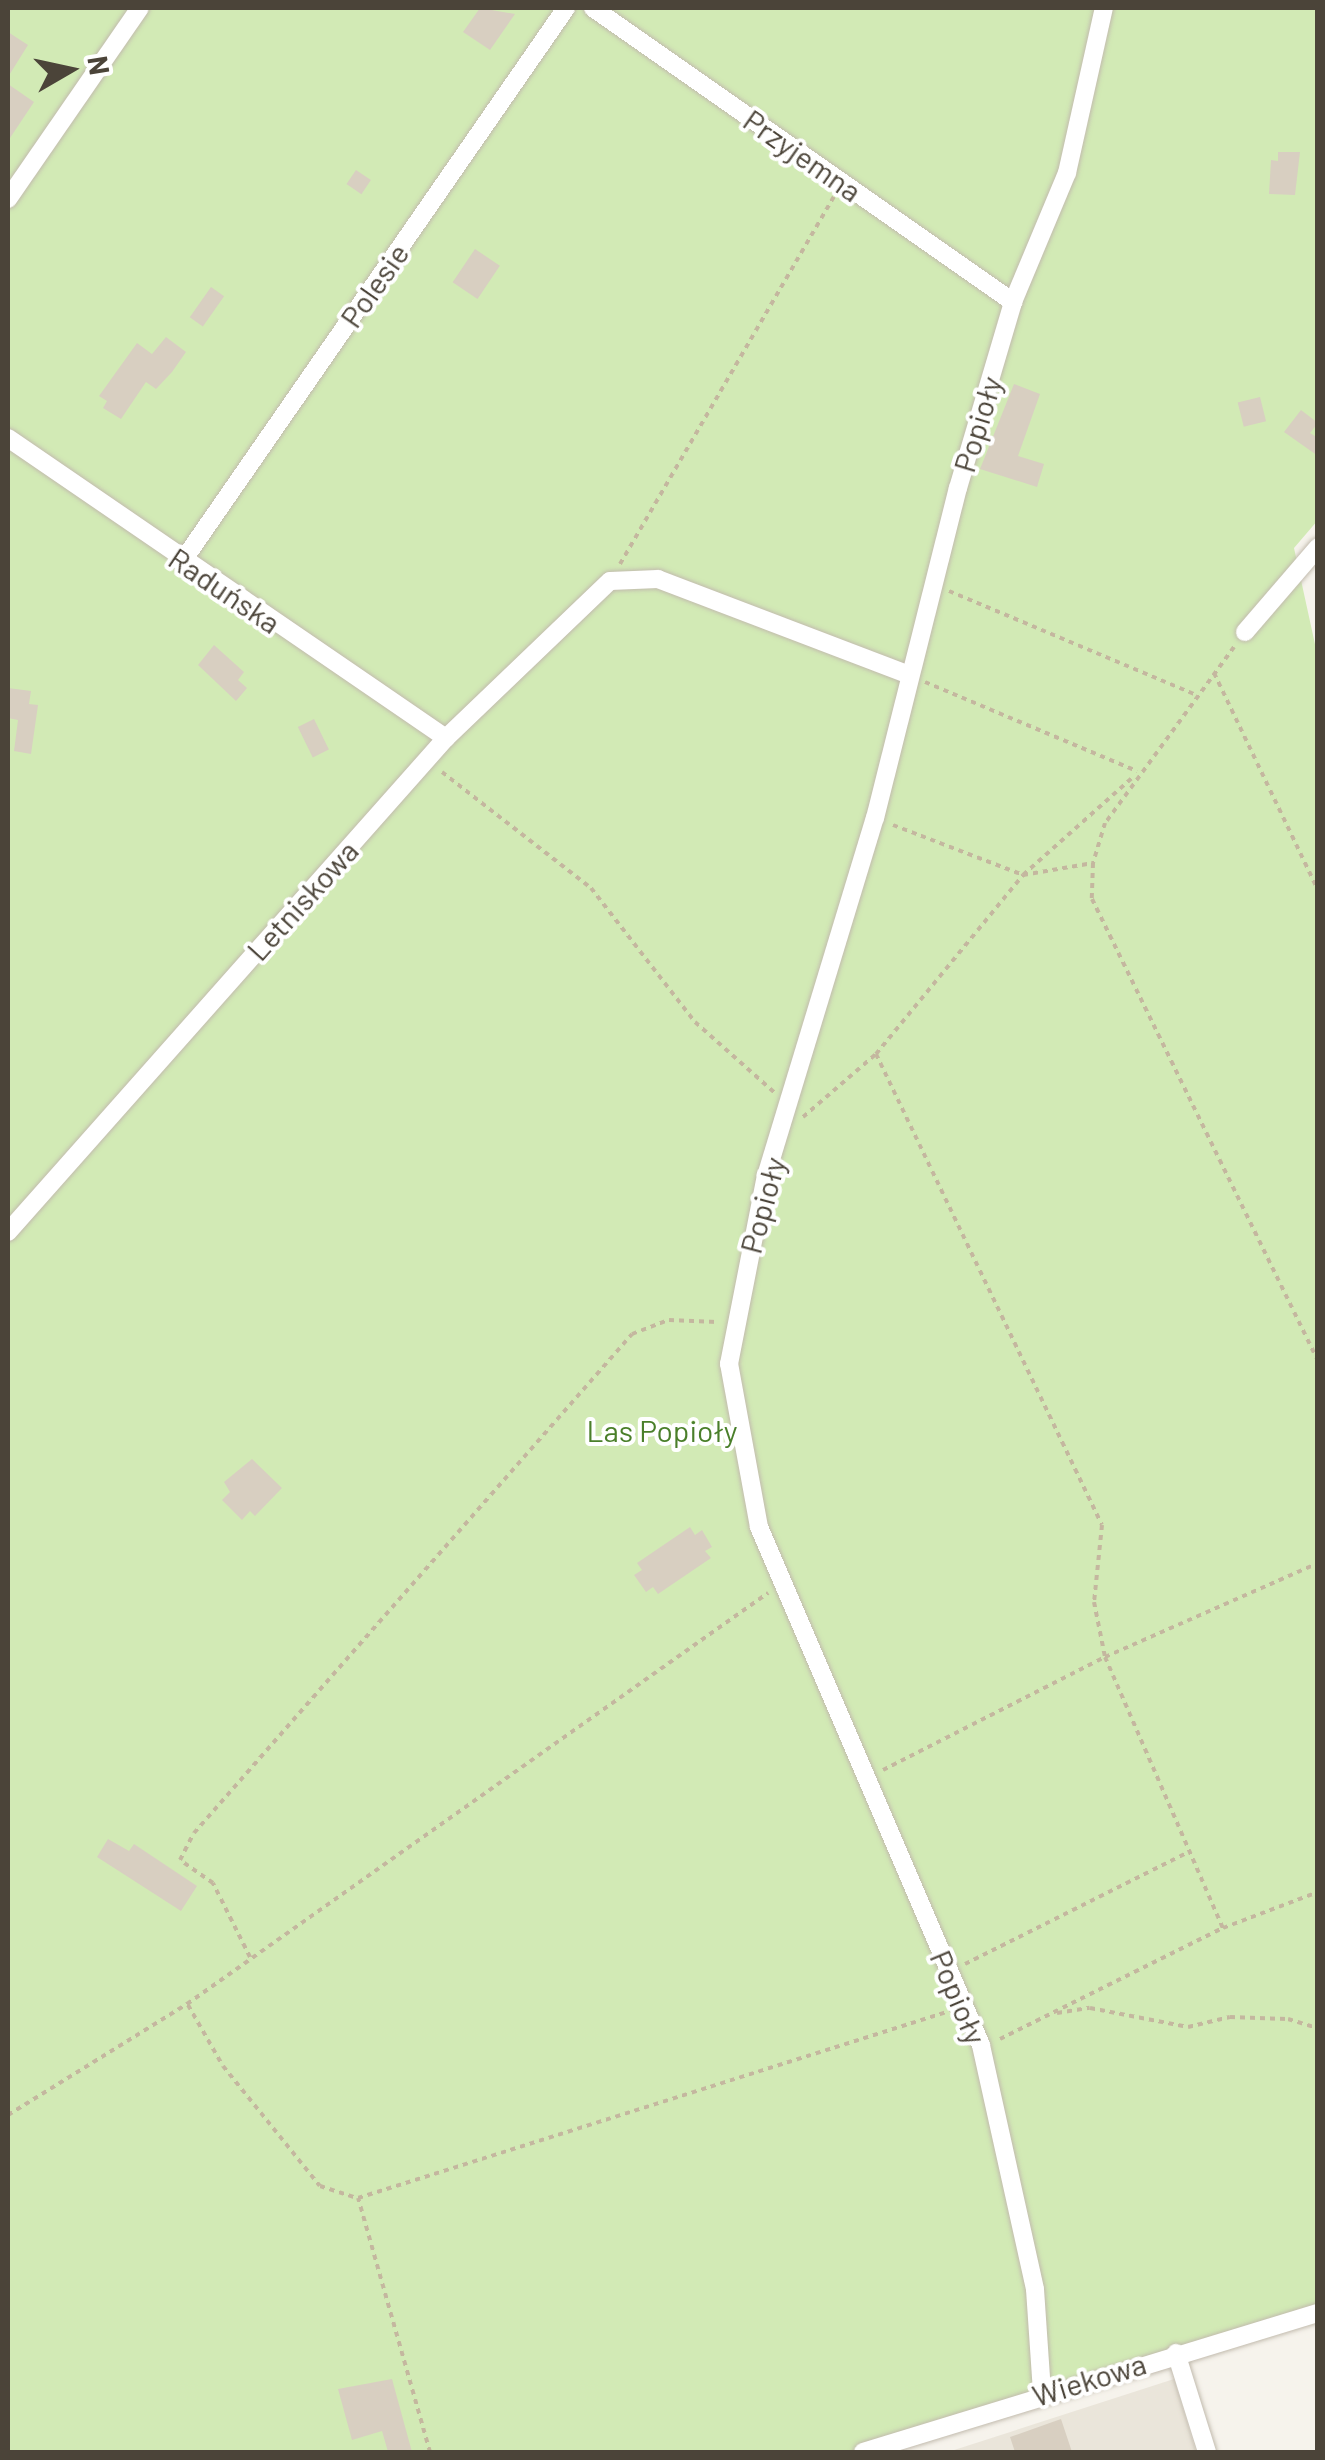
<!DOCTYPE html>
<html>
<head>
<meta charset="utf-8">
<style>
  body { margin:0 }
  #map { position:relative; width:1325px; height:2460px; overflow:hidden; background:#f6f3ec; font-family:Barlow,sans-serif }
  div>[style] { position:absolute }
  [style*='--x'] { left:calc(var(--x)*1px); top:calc(var(--y)*1px); width:calc(var(--w)*1px); rotate:calc(var(--a)*1deg) }
  .residential>* { inset:0; background:#eae5da }
  .green>* { inset:0; background:#d2eab5 }
  .building>* { inset:0; background:#d8cfc1; transform-origin:0 0 }
  .path>* { height:4px; margin-top:-2px; transform-origin:0; background:repeating-linear-gradient(90deg,#c4b79f 0 5px,transparent 0 10px) }
  .roads { filter:drop-shadow(0 0 2px #c2bbae) drop-shadow(0 0 2px #c2bbae) }
  .minor>* { height:18px; margin:-9px; padding:0 9px; transform-origin:9px; border-radius:9px; background:#fff }
  span { translate:-50% -50%; white-space:nowrap; text-align:center; line-height:1.15; -webkit-text-stroke:8px #fff; paint-order:stroke }
  .street-label { font-size:30px; color:#4b4439 }
  .park-label { font-size:30px; color:#4a7f2a }
  .frame { position:absolute; inset:0; border:10px solid #4b4439; pointer-events:none }
  .north { position:absolute; left:20px; top:20px; width:100px; height:100px; -webkit-text-stroke:8px #fff; paint-order:stroke; rotate:81deg; font-size:28px; font-weight:700; line-height:40px; text-align:center; color:#4b4439 }
  .north::after { content:''; display:block; margin:auto; width:35px; height:45px; background:#4b4439; clip-path:polygon(50% 0,100% 100%,50% 72%,0 100%) }
</style>
</head>
<body>
<div id="map">
  <div class="residential">
    <div style="clip-path:polygon(1174px 2379px,1196px 2452px,948px 2452px)"></div>
  </div>
  <div class="green">
    <div style="clip-path:polygon(8px 8px,1317px 8px,1318px 520px,1294px 548px,1318px 658px,1317px 2315px,883px 2452px,8px 2452px)"></div>
  </div>
  <div class="building">
    <div style="clip-path:polygon(480px 8px,515px 14px,490px 50px,463px 32px)"></div>
    <div style="clip-path:polygon(8px 32px,28px 45px,8px 77px)"></div>
    <div style="clip-path:polygon(8px 84px,34px 102px,8px 141px)"></div>
    <div style="clip-path:polygon(1278px 152px,1300px 152px,1295px 195px,1269px 194px,1271px 160px,1278px 161px)"></div>
    <div style="left:356px;top:170px;width:18px;height:17px;rotate:34deg"></div>
    <div style="left:475px;top:249px;width:30px;height:40px;rotate:34deg"></div>
    <div style="left:211px;top:287px;width:16px;height:37px;rotate:35deg"></div>
    <div style="clip-path:polygon(166px 337px,186px 352px,172px 372px,156px 389px,146px 382px,121px 419px,103px 408px,107px 401px,99px 396px,137px 343px,152px 354px)"></div>
    <div style="clip-path:polygon(1014px 384px,1040px 394px,1018px 456px,1044px 464px,1037px 487px,980px 469px)"></div>
    <div style="left:1260px;top:397px;width:25px;height:23px;rotate:76deg"></div>
    <div style="clip-path:polygon(1301px 410px,1318px 423px,1310px 433px,1318px 438px,1318px 456px,1284px 432px)"></div>
    <div style="clip-path:polygon(214px 645px,244px 672px,238px 680px,247px 688px,236px 701px,198px 665px)"></div>
    <div style="clip-path:polygon(8px 688px,31px 691px,29px 704px,38px 705px,31px 754px,14px 751px,18px 720px,8px 718px)"></div>
    <div style="left:314px;top:719px;width:34px;height:18px;rotate:64deg"></div>
    <div style="clip-path:polygon(252px 1459px,282px 1488px,255px 1516px,250px 1511px,242px 1520px,222px 1500px,230px 1492px,224px 1482px)"></div>
    <div style="clip-path:polygon(690px 1527px,695px 1535px,702px 1530px,712px 1547px,705px 1551px,711px 1558px,658px 1594px,653px 1587px,646px 1592px,634px 1575px,642px 1570px,637px 1563px)"></div>
    <div style="clip-path:polygon(108px 1839px,129px 1851px,134px 1844px,197px 1886px,181px 1911px,97px 1857px)"></div>
    <div style="clip-path:polygon(392px 2379px,412px 2452px,388px 2452px,382px 2431px,352px 2440px,338px 2389px)"></div>
    <div style="clip-path:polygon(1061px 2419px,1072px 2452px,1015px 2452px,1010px 2437px)"></div>
  </div>
  <div class="path">
    <div style="--x:620;--y:564;--w:425;--a:-59.8"></div>
    <div style="--x:949;--y:591;--w:269;--a:22.8"></div>
    <div style="--x:1234;--y:647;--w:218;--a:126.2"></div>
    <div style="--x:1105;--y:823;--w:42;--a:106.7"></div>
    <div style="--x:1093;--y:863;--w:36;--a:92"></div>
    <div style="--x:1092;--y:899;--w:514;--a:63.93"></div>
    <div style="--x:1214;--y:673;--w:241;--a:64.4"></div>
    <div style="--x:925;--y:682;--w:230;--a:22.8"></div>
    <div style="--x:442;--y:772;--w:189;--a:37.9"></div>
    <div style="--x:591;--y:888;--w:170;--a:52.2"></div>
    <div style="--x:695;--y:1022;--w:107;--a:41.6"></div>
    <div style="--x:893;--y:825;--w:139;--a:21"></div>
    <div style="--x:1023;--y:875;--w:71;--a:-9.7"></div>
    <div style="--x:876;--y:1054;--w:522;--a:64.37"></div>
    <div style="--x:1102;--y:1525;--w:77;--a:95.9"></div>
    <div style="--x:1094;--y:1602;--w:56;--a:78.7"></div>
    <div style="--x:1105;--y:1657;--w:296;--a:66.5"></div>
    <div style="--x:803;--y:1117;--w:96;--a:-40.8"></div>
    <div style="--x:876;--y:1054;--w:232;--a:-50.6"></div>
    <div style="--x:1023;--y:875;--w:147;--a:-41.7"></div>
    <div style="--x:883;--y:1770;--w:249;--a:-27"></div>
    <div style="--x:1105;--y:1657;--w:233;--a:-23.8"></div>
    <div style="--x:250;--y:1957;--w:83;--a:-116.6"></div>
    <div style="--x:213;--y:1883;--w:40;--a:-145.1"></div>
    <div style="--x:180;--y:1860;--w:30;--a:-63"></div>
    <div style="--x:194;--y:1833;--w:664;--a:-48.72"></div>
    <div style="--x:632;--y:1334;--w:40;--a:-21"></div>
    <div style="--x:669;--y:1320;--w:48;--a:2.4"></div>
    <div style="--x:965;--y:1964;--w:250;--a:-26.6"></div>
    <div style="--x:188;--y:2005;--w:70;--a:60.2"></div>
    <div style="--x:223;--y:2066;--w:154;--a:51.1"></div>
    <div style="--x:320;--y:2186;--w:40;--a:18"></div>
    <div style="--x:1057;--y:2013;--w:33;--a:-9"></div>
    <div style="--x:1090;--y:2008;--w:100;--a:11"></div>
    <div style="--x:1188;--y:2027;--w:43;--a:-13.4"></div>
    <div style="--x:1230;--y:2017;--w:58;--a:2"></div>
    <div style="--x:1288;--y:2019;--w:31;--a:17"></div>
    <div style="--x:1000;--y:2039;--w:249;--a:-26.5"></div>
    <div style="--x:1223;--y:1928;--w:102;--a:-20.8"></div>
    <div style="--x:8;--y:2115;--w:211;--a:-31.8"></div>
    <div style="--x:187;--y:2004;--w:712;--a:-35.28"></div>
    <div style="--x:430;--y:2452;--w:264;--a:-105.8"></div>
    <div style="--x:358;--y:2198;--w:621;--a:-17.53"></div>
  </div>
  <div class="roads">
    <div class="minor">
      <div style="--x:593;--y:8;--w:513;--a:34.99"></div>
      <div style="--x:8;--y:199;--w:232;--a:-55.4"></div>
      <div style="--x:8;--y:438;--w:531;--a:34.41"></div>
      <div style="--x:182;--y:562;--w:674;--a:-55.27"></div>
      <div style="--x:1245;--y:632;--w:112;--a:-49.3"></div>
      <div style="--x:8;--y:1232;--w:660;--a:-48.44"></div>
      <div style="--x:446;--y:738;--w:227;--a:-43.8"></div>
      <div style="--x:610;--y:581;--w:48;--a:-2.4"></div>
      <div style="--x:658;--y:579;--w:269;--a:20.9"></div>
      <div style="--x:1176;--y:2353;--w:104;--a:72.6"></div>
      <div style="--x:1042;--y:2392;--w:103;--a:-93.9"></div>
      <div style="--x:1035;--y:2289;--w:250;--a:-102.5"></div>
      <div style="--x:981;--y:2045;--w:564;--a:-113.2"></div>
      <div style="--x:759;--y:1527;--w:166;--a:-100.4"></div>
      <div style="--x:729;--y:1364;--w:192;--a:-78.9"></div>
      <div style="--x:766;--y:1176;--w:374;--a:-73.1"></div>
      <div style="--x:875;--y:818;--w:340;--a:-75.9"></div>
      <div style="--x:958;--y:488;--w:194;--a:-73.5"></div>
      <div style="--x:1013;--y:302;--w:140;--a:-67.3"></div>
      <div style="--x:1067;--y:173;--w:169;--a:-77.4"></div>
      <div style="--x:863;--y:2452;--w:476;--a:-17"></div>
    </div>
  </div>
  <div class="street-label">
    <span style="left:803px;top:155px;rotate:35deg">Przyjemna</span>
    <span style="left:374px;top:285px;rotate:-55deg">Polesie</span>
    <span style="left:977px;top:424px;rotate:-73deg">Popioły</span>
    <span style="left:225px;top:590px;rotate:34deg">Raduńska</span>
    <span style="left:302px;top:900px;rotate:-48deg">Letniskowa</span>
    <span style="left:762px;top:1205px;rotate:-75deg">Popioły</span>
    <span style="left:959px;top:1997px;rotate:67deg">Popioły</span>
    <span style="left:1089px;top:2379px;rotate:-17deg">Wiekowa</span>
  </div>
  <div class="park-label">
    <span style="left:662px;top:1430px">Las Popioły</span>
  </div>
  <div class="frame"></div>
  <div class="north">N</div>
</div>
</body>
</html>
